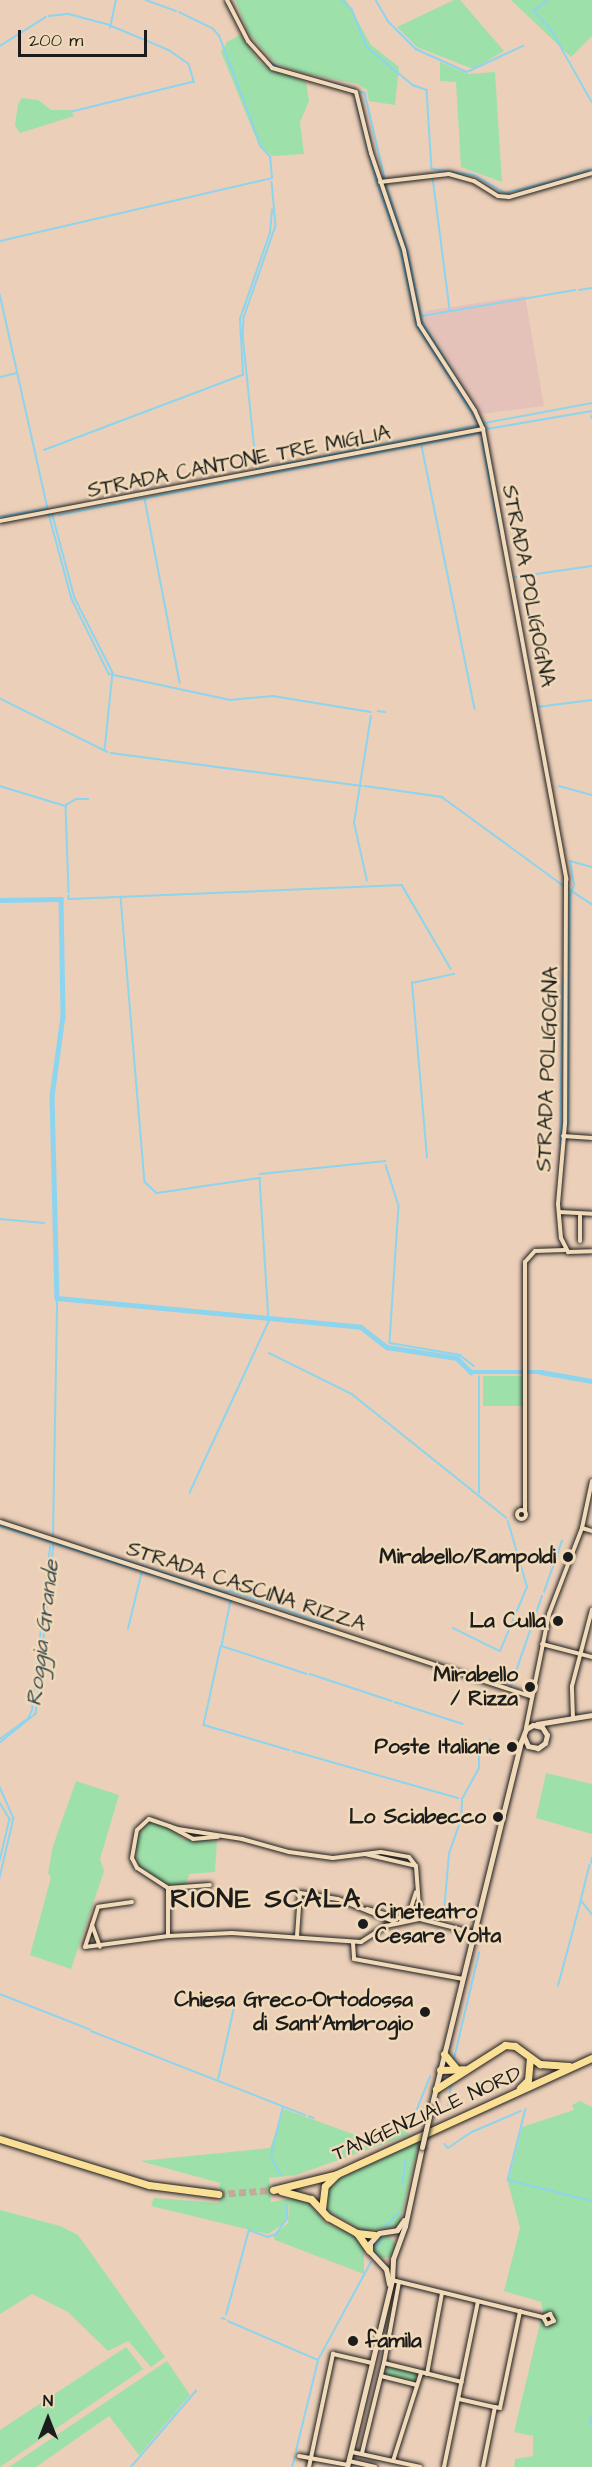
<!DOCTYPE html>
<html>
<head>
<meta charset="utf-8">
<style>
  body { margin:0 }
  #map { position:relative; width:592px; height:2467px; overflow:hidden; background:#ebcfb9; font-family:"Architects Daughter",sans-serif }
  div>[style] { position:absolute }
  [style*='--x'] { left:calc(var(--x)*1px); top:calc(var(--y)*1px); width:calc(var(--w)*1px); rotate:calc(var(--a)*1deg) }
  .built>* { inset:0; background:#e5c2b9 }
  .green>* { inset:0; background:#9ee0aa; transform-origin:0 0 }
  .round { border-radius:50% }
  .stream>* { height:1.5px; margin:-0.75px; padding:0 0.75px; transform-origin:0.75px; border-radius:0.75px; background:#8dd4ee }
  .canal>* { height:4.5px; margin:-2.25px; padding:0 2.25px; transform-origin:2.25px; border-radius:2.25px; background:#8dd4ee }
  .highway-tunnel>* { height:7px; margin-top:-3.5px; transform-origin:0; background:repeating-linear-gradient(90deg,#c2ab9a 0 7px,transparent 0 10.5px) }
  .roads { filter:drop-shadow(0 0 2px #1c1c1c) drop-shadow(0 0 2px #1c1c1c) }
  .street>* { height:4px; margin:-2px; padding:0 2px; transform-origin:2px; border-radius:2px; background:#f0dab9 }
  .street>.ring { margin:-2px; padding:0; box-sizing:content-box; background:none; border:4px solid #f0dab9; border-radius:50% }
  .secondary>* { height:5px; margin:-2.5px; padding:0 2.5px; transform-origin:2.5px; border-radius:2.5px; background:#f0dab9 }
  .highway>* { height:7px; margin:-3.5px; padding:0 3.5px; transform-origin:3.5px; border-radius:3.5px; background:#fadf96 }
  .bridges { filter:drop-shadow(0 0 2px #1c1c1c) drop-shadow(0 0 2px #1c1c1c) }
  .secondary-bridge>* { height:5px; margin:-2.5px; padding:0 2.5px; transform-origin:2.5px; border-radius:2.5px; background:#f0dab9 }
  .dots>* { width:16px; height:16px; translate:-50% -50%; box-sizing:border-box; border:3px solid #f0dab9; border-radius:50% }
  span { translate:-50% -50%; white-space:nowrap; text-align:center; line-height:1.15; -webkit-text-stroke:5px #f0dab9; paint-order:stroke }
  .street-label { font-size:21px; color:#1c1c1c }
  .poi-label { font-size:21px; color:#1c1c1c; font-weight:700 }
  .right { translate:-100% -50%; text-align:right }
  .left { translate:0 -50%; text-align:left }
  .water-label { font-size:22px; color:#384a50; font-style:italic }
  .district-label { font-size:27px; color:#1c1c1c; font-weight:700; letter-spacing:1.5px }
  .north { position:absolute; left:18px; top:2389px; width:60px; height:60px; -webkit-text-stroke:4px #f0dab9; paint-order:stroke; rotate:0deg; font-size:16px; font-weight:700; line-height:24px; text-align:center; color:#1c1c1c }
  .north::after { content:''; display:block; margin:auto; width:21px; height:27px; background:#1c1c1c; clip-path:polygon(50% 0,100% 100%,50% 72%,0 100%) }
  .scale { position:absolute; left:18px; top:30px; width:129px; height:27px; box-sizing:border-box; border:3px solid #1c1c1c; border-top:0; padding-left:8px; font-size:18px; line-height:21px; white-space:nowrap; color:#1c1c1c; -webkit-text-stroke:4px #f0dab9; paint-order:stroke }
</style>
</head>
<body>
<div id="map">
  <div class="built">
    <div style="clip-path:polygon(525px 296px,544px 406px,481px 414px,425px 322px,425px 311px)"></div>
  </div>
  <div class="green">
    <div style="clip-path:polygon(235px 0,346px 0,371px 45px,399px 67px,395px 105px,369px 101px,367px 90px,358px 84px,303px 73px,275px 63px,249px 34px)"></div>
    <div style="clip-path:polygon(454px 0,460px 0,504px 51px,473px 69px,417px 47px,397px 27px)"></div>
    <div style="clip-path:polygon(511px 0,592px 0,592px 36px,571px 57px)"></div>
    <div style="clip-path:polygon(240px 35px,261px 64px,306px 82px,309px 101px,300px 122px,304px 154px,273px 156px,260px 148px,221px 52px,227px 42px)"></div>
    <div style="clip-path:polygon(440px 62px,468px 74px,495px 72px,502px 182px,461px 167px,456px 82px,440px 81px)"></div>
    <div style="clip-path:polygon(22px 98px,38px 100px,51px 110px,70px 110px,74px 116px,20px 133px,15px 126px,18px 104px)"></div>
    <div style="left:483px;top:1376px;width:40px;height:30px"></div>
    <div style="clip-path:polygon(546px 1773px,592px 1784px,592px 1834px,536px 1818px)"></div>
    <div style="clip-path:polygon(76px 1781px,119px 1795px,100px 1859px,104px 1871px,71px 1969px,30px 1955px,51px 1877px,48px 1873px,53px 1846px)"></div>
    <div style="clip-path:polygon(149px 1821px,165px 1825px,183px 1839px,217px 1841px,215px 1872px,189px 1874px,186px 1885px,168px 1886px,138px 1866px,135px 1841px)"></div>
    <div style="clip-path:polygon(580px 2101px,592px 2107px,592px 2467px,514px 2467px,515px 2459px,533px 2456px,533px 2436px,514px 2432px,543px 2311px,541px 2302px,504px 2291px,520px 2228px,508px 2182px,522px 2127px,574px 2110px,572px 2105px)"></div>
    <div style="clip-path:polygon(284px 2109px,361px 2137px,403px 2126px,409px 2135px,296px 2175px,269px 2178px,271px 2202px,294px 2198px,310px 2204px,324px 2222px,354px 2236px,364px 2249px,364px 2274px,275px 2240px,273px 2236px,288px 2223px,289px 2203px,285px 2223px,268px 2234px,151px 2206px,154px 2198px,219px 2203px,220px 2183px,140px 2161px,270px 2148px)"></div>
    <div style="clip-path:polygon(419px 2141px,399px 2226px,364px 2231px,328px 2211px,326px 2188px,334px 2181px)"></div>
    <div style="clip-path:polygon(0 2210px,60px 2226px,78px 2235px,165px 2357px,151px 2367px,128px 2341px,108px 2351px,68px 2312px,32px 2294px,0 2314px)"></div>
    <div class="round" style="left:373px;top:2236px;width:22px;height:22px"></div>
    <div style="clip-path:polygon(126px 2347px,143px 2369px,0 2467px,0 2430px)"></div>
    <div style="clip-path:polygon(167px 2361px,190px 2395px,139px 2455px,109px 2416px,36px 2467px,9px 2467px)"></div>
    <div style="left:388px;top:2365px;width:30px;height:10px;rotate:15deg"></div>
  </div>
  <div class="stream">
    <div style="--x:146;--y:0;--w:32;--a:20"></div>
    <div style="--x:342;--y:0;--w:13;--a:42"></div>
    <div style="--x:352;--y:9;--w:41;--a:68.5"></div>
    <div style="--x:367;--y:47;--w:60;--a:39.6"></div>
    <div style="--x:413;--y:85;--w:15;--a:20"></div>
    <div style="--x:427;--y:90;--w:79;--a:86.4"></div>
    <div style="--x:432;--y:169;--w:42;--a:8.1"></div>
    <div style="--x:474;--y:175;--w:36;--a:30"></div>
    <div style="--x:505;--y:193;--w:41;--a:-14"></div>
    <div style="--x:376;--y:0;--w:24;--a:60"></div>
    <div style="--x:388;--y:21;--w:40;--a:45"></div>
    <div style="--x:416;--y:49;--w:56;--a:24.3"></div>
    <div style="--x:467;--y:72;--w:62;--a:-24.9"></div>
    <div style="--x:549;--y:0;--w:19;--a:144"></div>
    <div style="--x:534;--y:11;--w:27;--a:48"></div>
    <div style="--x:552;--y:31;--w:81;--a:60.6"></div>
    <div style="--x:49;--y:16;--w:20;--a:-6"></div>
    <div style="--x:69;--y:14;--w:39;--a:15"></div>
    <div style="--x:107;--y:24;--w:67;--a:22.8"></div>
    <div style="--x:169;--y:50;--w:24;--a:35"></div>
    <div style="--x:189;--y:64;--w:19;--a:74"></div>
    <div style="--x:194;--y:82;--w:126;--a:166.2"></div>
    <div style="--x:110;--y:28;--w:29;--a:-78"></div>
    <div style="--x:0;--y:46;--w:54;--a:-32.2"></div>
    <div style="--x:268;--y:61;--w:16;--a:30"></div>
    <div style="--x:327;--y:82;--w:40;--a:16"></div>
    <div style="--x:365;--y:93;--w:87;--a:76.8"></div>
    <div style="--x:433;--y:177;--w:134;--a:82.7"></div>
    <div style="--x:272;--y:182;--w:44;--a:84.8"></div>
    <div style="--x:276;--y:226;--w:97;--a:109.2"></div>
    <div style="--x:244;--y:318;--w:17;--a:93"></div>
    <div style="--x:243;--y:335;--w:136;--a:84.1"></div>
    <div style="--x:257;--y:470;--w:227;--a:-11.5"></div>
    <div style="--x:479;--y:425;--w:116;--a:-122.3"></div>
    <div style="--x:417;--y:327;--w:83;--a:-102.5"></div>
    <div style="--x:399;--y:246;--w:69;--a:-109.5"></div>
    <div style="--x:376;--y:181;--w:82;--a:-104"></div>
    <div style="--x:386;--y:183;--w:71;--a:72.1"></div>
    <div style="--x:408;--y:251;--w:73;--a:78.1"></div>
    <div style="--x:423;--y:322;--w:125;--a:59.1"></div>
    <div style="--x:487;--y:429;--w:107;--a:-9.7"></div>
    <div style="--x:548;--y:183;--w:46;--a:-17.7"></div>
    <div style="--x:0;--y:241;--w:279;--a:-13"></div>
    <div style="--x:272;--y:178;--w:21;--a:-95"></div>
    <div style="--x:270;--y:157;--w:13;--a:-132"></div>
    <div style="--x:261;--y:147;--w:119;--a:-110.7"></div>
    <div style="--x:219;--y:36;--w:9;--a:-131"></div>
    <div style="--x:213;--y:29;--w:37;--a:-154"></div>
    <div style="--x:579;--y:290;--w:13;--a:-9"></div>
    <div style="--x:0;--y:294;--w:220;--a:77.4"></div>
    <div style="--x:48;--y:509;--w:49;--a:170.5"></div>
    <div style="--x:422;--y:316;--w:155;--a:-9.6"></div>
    <div style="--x:0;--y:377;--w:17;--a:-13"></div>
    <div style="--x:592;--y:416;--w:2;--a:90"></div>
    <div style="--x:485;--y:423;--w:109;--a:-10.6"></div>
    <div style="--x:482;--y:439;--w:95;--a:79"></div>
    <div style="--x:422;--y:446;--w:268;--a:78.6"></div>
    <div style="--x:44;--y:450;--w:213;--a:-20.7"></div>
    <div style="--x:243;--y:375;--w:56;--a:-93.1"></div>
    <div style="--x:240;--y:319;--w:91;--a:-70.8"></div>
    <div style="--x:270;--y:233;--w:23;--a:-85"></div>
    <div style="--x:145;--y:499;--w:187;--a:79.2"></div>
    <div style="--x:46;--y:514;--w:8;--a:0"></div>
    <div style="--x:49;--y:514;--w:88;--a:74.9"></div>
    <div style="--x:72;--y:599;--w:84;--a:63.7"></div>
    <div style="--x:109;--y:674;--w:124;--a:12.1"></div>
    <div style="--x:230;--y:700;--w:43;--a:-5.3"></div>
    <div style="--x:273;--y:696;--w:99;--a:9.3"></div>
    <div style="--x:59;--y:515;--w:429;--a:-11"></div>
    <div style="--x:53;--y:516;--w:85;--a:75"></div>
    <div style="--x:75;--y:598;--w:84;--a:63.1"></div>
    <div style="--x:113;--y:673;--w:78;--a:95.9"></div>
    <div style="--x:515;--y:577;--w:78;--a:-8.1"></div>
    <div style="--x:1;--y:699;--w:119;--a:26.4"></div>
    <div style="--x:537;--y:707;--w:55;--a:-7.3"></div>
    <div style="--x:378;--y:711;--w:7;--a:8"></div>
    <div style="--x:111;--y:753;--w:253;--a:7.5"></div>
    <div style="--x:0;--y:786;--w:69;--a:16.9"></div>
    <div style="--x:66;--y:806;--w:86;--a:88"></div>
    <div style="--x:365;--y:786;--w:78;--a:8.1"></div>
    <div style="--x:442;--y:797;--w:151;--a:36.1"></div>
    <div style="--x:559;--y:786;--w:34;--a:15"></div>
    <div style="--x:66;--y:805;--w:12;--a:-31"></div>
    <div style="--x:76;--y:799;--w:12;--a:0"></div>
    <div style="--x:367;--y:881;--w:59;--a:-102.6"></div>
    <div style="--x:354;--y:823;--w:108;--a:-81"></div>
    <div style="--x:567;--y:888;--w:30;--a:33"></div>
    <div style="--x:69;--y:895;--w:4;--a:90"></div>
    <div style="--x:69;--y:899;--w:333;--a:-2.4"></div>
    <div style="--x:402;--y:885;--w:97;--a:59.7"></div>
    <div style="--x:121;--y:897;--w:286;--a:85.2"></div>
    <div style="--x:145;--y:1182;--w:16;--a:43"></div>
    <div style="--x:157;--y:1193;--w:104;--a:-8.3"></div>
    <div style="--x:260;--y:1178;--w:144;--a:86.4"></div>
    <div style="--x:269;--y:1322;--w:188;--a:114.8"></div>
    <div style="--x:568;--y:1126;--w:230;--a:-89.5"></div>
    <div style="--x:570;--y:896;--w:12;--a:-70"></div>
    <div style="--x:574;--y:885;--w:24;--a:-99"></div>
    <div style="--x:570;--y:861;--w:23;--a:15"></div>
    <div style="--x:560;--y:1144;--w:164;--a:-89"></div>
    <div style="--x:427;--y:1158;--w:176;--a:-94.9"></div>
    <div style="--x:412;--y:983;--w:43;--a:-12.1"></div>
    <div style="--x:386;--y:1165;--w:43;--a:72.4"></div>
    <div style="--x:399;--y:1206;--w:137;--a:93.8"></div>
    <div style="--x:390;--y:1343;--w:71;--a:9.7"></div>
    <div style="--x:460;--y:1355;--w:18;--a:38"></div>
    <div style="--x:260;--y:1174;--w:126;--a:-5.9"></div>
    <div style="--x:0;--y:1219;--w:44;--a:5.2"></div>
    <div style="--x:269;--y:1353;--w:93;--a:26.3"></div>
    <div style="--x:352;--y:1394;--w:198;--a:38.7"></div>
    <div style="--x:479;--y:1493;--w:116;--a:-90"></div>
    <div style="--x:0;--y:1526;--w:57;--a:17.5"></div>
    <div style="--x:54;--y:1543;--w:172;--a:96"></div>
    <div style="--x:36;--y:1714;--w:46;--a:141.1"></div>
    <div style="--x:53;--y:1537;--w:239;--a:-89"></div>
    <div style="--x:54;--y:1543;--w:87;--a:18"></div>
    <div style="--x:92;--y:1550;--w:139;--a:17.7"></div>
    <div style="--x:224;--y:1592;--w:7;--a:-8"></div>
    <div style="--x:231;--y:1591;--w:107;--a:19.1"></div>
    <div style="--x:544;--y:1592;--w:54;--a:-70.6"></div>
    <div style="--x:453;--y:1628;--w:52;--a:26.1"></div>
    <div style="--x:500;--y:1651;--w:69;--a:-67.1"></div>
    <div style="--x:527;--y:1587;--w:68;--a:-106.3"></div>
    <div style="--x:128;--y:1629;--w:60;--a:-76.4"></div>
    <div style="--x:142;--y:1571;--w:94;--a:18.6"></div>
    <div style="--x:231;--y:1601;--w:46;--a:101.3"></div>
    <div style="--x:222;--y:1646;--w:89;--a:18.2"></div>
    <div style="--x:221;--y:1647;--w:80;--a:102.3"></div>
    <div style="--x:204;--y:1725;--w:89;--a:16.4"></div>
    <div style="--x:310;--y:1674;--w:86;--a:18.2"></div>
    <div style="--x:510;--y:1689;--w:98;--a:-71"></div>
    <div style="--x:395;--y:1702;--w:71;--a:17.9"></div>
    <div style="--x:0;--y:1739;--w:34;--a:-36"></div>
    <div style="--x:28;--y:1719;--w:10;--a:-66"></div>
    <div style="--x:32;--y:1710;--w:164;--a:-83.7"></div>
    <div style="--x:293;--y:1751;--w:172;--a:15.9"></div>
    <div style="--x:0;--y:1787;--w:34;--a:66"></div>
    <div style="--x:14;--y:1818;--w:62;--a:103.1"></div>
    <div style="--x:0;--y:1803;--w:19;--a:58"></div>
    <div style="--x:10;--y:1819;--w:43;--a:103.4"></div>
    <div style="--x:591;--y:1863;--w:5;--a:-79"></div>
    <div style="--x:590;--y:1865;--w:36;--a:104"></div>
    <div style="--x:581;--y:1900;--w:18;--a:52"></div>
    <div style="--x:447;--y:1922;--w:10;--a:-107"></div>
    <div style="--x:444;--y:1912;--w:58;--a:-85.1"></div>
    <div style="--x:449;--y:1854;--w:36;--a:-71"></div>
    <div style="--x:461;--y:1820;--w:21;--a:-87"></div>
    <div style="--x:462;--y:1799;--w:35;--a:-61"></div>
    <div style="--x:479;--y:1768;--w:14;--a:-90"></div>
    <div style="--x:479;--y:1754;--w:18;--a:-52"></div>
    <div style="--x:558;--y:1986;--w:89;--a:-75"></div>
    <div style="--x:0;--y:1994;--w:96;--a:21.5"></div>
    <div style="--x:234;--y:2004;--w:3;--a:-18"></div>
    <div style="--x:91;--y:2031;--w:230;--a:21.4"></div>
    <div style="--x:454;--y:2059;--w:109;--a:-76.7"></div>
    <div style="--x:218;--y:2080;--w:75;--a:-77.6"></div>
    <div style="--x:448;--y:2108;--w:24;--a:-83"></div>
    <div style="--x:526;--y:2109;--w:73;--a:104.2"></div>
    <div style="--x:508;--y:2180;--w:87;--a:14"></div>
    <div style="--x:309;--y:2116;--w:5;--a:22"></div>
    <div style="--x:411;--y:2124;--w:51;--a:-68"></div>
    <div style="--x:445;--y:2144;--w:5;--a:53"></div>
    <div style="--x:448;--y:2148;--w:29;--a:-34"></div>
    <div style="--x:472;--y:2132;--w:53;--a:-23.2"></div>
    <div style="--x:271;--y:2155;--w:49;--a:-76"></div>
    <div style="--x:272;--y:2158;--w:19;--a:62"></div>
    <div style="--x:402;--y:2184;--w:24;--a:-81"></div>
    <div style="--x:385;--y:2227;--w:19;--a:-47"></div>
    <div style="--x:376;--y:2248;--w:9;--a:-63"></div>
    <div style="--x:226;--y:2315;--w:88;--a:-74.9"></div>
    <div style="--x:249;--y:2230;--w:20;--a:20"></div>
    <div style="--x:268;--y:2237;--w:9;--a:-21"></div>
    <div style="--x:276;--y:2234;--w:19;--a:-54"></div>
    <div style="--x:287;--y:2219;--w:13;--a:-90"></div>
    <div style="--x:222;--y:2318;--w:3;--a:18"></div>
    <div style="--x:228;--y:2321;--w:98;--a:23.4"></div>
    <div style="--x:318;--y:2360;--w:111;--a:-61.6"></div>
    <div style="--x:296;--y:2451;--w:93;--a:-76.3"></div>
    <div style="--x:131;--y:2467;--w:100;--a:-49.5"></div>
    <div style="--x:292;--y:2467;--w:10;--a:-73"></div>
  </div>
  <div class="canal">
    <div style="--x:0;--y:900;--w:61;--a:-0.9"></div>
    <div style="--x:61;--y:899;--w:117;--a:89"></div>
    <div style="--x:63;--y:1016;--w:81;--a:97.8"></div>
    <div style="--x:52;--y:1096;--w:202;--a:88.6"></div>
    <div style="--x:57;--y:1298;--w:305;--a:5.4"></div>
    <div style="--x:361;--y:1327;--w:33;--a:38"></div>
    <div style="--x:387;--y:1347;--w:71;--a:8.9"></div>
    <div style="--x:457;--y:1358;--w:20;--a:45"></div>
    <div style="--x:471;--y:1372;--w:70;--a:0"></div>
    <div style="--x:541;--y:1372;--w:52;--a:10"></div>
    <div style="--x:592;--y:2419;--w:3;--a:90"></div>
  </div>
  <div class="highway-tunnel">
    <div style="--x:218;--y:2194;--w:55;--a:-4.2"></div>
  </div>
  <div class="roads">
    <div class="street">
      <div style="--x:227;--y:0;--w:46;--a:62.9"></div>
      <div style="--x:248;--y:41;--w:36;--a:48"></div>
      <div style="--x:272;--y:68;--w:87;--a:15.9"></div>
      <div style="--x:356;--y:92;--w:63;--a:76.2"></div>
      <div style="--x:371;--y:153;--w:102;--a:71.2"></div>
      <div style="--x:404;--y:250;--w:76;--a:78.5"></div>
      <div style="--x:419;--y:324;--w:103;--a:57.2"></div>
      <div style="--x:475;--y:411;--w:20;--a:66"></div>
      <div style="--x:483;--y:429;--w:458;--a:79.5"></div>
      <div style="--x:566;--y:879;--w:245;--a:90.2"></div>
      <div style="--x:565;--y:1124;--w:80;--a:95"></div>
      <div style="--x:558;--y:1204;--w:34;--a:85"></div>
      <div style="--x:561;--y:1238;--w:16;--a:63"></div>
      <div style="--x:568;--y:1252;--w:24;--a:-2"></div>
      <div style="--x:380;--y:182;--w:69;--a:-6.6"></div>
      <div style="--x:449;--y:174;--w:26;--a:16"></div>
      <div style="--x:474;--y:181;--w:28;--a:32"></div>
      <div style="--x:498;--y:196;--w:11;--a:5"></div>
      <div style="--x:509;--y:197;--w:86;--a:-16.1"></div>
      <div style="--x:0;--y:521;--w:492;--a:-10.8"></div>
      <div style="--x:563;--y:1136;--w:29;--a:4"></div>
      <div style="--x:559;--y:1212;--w:33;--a:3"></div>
      <div style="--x:580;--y:1241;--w:25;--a:-90"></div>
      <div class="ring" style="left:516.5px;top:1509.5px;width:5px;height:5px"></div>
      <div style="--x:525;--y:1511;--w:249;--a:-90"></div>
      <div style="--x:525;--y:1262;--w:15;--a:-48"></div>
      <div style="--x:535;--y:1251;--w:30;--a:-2"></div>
      <div style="--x:0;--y:1522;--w:558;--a:18.18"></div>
      <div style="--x:582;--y:1528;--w:10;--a:17"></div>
      <div style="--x:542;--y:1644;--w:52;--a:14.6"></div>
      <div style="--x:573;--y:1718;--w:32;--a:-92"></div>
      <div style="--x:572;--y:1686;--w:79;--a:-75.3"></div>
      <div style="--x:526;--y:1728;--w:116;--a:-78.6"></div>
      <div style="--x:549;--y:1614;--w:92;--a:-69"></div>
      <div style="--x:582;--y:1528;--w:48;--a:-78"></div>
      <div style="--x:169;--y:1826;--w:27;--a:28"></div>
      <div style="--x:193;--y:1839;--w:25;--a:-5"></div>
      <div style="--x:365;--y:1854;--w:52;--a:13.2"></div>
      <div style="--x:168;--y:1888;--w:37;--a:-147"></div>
      <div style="--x:137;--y:1868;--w:11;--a:-117"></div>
      <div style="--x:132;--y:1858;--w:28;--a:-80"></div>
      <div style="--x:137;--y:1830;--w:16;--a:-43"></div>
      <div style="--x:149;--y:1819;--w:31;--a:19"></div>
      <div style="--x:178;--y:1829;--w:65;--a:8.9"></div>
      <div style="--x:242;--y:1839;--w:49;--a:15.5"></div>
      <div style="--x:289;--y:1852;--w:44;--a:7.8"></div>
      <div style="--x:333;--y:1858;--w:48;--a:-7.1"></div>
      <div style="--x:381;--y:1852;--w:28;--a:10"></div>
      <div style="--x:409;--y:1857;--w:11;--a:52"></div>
      <div style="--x:416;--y:1866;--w:53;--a:85.7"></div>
      <div style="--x:168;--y:1888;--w:48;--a:90"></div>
      <div style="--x:168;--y:1888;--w:42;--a:-4.1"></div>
      <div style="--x:132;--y:1902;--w:34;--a:172"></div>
      <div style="--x:98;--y:1907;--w:42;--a:108"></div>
      <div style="--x:85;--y:1947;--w:84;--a:-7.5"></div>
      <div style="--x:168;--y:1936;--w:64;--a:-2.7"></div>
      <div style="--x:232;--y:1933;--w:129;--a:4"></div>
      <div style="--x:361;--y:1942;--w:30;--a:-33"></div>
      <div style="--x:386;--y:1926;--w:35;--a:-12"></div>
      <div style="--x:420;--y:1919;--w:57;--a:14.3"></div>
      <div style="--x:367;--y:1909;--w:41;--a:15.8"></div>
      <div style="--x:407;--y:1920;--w:29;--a:-72"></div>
      <div style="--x:92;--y:1925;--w:23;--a:70"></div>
      <div style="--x:297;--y:1936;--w:43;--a:-86"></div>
      <div style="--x:300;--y:1893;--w:38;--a:9"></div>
      <div style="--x:338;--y:1899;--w:61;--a:22"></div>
      <div style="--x:353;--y:1943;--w:16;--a:86"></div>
      <div style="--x:354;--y:1959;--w:111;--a:10.4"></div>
      <div style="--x:392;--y:2280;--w:155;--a:13.8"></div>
      <div style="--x:543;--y:2317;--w:8;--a:-23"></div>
      <div style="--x:550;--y:2314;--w:8;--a:60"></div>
      <div style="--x:554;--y:2321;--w:8;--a:157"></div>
      <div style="--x:547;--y:2324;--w:8;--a:-120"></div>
      <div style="--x:384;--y:2363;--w:80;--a:13.7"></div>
      <div style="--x:427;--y:2374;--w:82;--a:-79.5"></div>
      <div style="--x:381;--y:2376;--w:37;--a:14"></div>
      <div style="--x:459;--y:2399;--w:37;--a:13"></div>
      <div style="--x:495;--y:2407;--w:5;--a:11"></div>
      <div style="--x:500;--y:2408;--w:99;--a:-78.3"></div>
      <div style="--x:352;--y:2452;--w:70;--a:12.4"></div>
      <div style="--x:362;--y:2453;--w:93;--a:-76.3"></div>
      <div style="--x:384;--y:2363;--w:82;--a:-79.5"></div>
      <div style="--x:299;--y:2456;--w:50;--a:10.4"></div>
      <div style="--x:349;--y:2461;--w:27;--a:13"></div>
      <div style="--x:393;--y:2461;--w:92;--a:-72.3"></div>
      <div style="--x:309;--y:2467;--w:116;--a:-78"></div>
      <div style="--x:333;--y:2354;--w:40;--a:13"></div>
      <div style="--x:444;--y:2467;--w:169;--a:-78.4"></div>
      <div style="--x:483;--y:2467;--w:61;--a:-78.7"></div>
    </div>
    <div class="secondary">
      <div style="--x:537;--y:1724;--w:56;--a:-9.3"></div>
      <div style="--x:431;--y:2108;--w:377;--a:-76.2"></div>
      <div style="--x:521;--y:1742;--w:14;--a:-69"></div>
      <div style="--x:526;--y:1729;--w:8;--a:-30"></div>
      <div style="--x:533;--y:1725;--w:9;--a:13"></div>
      <div style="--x:542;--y:1727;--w:9;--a:58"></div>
      <div style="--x:547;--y:1735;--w:8;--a:104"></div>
      <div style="--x:545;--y:1743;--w:9;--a:144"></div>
      <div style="--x:538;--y:1748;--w:10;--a:-169"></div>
      <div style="--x:528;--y:1746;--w:10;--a:-114"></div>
      <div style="--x:389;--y:2284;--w:15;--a:-101"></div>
      <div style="--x:386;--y:2269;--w:23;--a:-133"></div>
      <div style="--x:370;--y:2252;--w:9;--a:-90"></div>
      <div style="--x:370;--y:2243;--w:13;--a:-48"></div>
      <div style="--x:379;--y:2233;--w:18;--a:-9"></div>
      <div style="--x:397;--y:2230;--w:12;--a:-55"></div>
      <div style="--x:347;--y:2467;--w:192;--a:-76.5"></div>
      <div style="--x:392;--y:2280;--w:21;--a:-87"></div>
      <div style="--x:393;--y:2259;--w:35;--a:-70"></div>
      <div style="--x:405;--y:2226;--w:81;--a:-77.9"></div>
    </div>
    <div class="highway">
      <div style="--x:444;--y:2054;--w:17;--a:50"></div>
      <div style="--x:440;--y:2070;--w:24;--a:-2"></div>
      <div style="--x:520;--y:2088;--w:11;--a:-45"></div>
      <div style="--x:528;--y:2080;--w:22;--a:-85"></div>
      <div style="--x:436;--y:2089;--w:82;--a:-32.5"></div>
      <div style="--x:505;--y:2045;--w:10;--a:6"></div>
      <div style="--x:515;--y:2046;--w:31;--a:36"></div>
      <div style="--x:540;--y:2064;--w:29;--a:4"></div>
      <div style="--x:0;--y:2139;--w:156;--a:17.2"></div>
      <div style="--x:149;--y:2185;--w:70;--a:7.4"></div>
      <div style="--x:273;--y:2190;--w:66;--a:-14"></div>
      <div style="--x:337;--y:2174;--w:280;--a:-24.5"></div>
      <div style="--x:281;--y:2191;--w:31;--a:15"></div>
      <div style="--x:311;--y:2199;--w:25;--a:47"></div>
      <div style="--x:328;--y:2217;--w:33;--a:29"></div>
      <div style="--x:357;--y:2233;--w:21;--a:55"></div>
      <div style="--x:322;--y:2209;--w:23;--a:-83"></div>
      <div style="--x:325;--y:2186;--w:16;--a:-45"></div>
      <div style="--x:357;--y:2233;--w:18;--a:6"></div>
    </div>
  </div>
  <div class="bridges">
    <div class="secondary-bridge">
      <div style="--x:422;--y:2147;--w:40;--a:-77"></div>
    </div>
  </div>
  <div class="dots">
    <div style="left:568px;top:1557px;background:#1c1c1c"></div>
    <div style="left:558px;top:1621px;background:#1c1c1c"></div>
    <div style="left:530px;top:1687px;background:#1c1c1c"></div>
    <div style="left:512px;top:1747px;background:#1c1c1c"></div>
    <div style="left:498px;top:1817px;background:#1c1c1c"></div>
    <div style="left:363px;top:1924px;background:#1c1c1c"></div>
    <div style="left:425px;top:2012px;background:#1c1c1c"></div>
    <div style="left:353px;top:2341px;background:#1c1c1c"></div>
  </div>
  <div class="street-label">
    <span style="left:239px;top:462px;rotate:-11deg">STRADA CANTONE TRE MIGLIA</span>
    <span style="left:528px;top:586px;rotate:79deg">STRADA POLIGOGNA</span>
    <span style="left:548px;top:1069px;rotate:-88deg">STRADA POLIGOGNA</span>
    <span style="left:246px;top:1587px;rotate:18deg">STRADA CASCINA RIZZA</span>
    <span style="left:427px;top:2114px;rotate:-24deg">TANGENZIALE NORD</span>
  </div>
  <div class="poi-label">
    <span class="right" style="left:556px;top:1557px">Mirabello/Rampoldi</span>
    <span class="right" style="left:546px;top:1621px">La Culla</span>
    <span class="right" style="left:518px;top:1687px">Mirabello<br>/ Rizza</span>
    <span class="right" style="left:500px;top:1747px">Poste Italiane</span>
    <span class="right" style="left:486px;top:1817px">Lo Sciabecco</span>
    <span class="left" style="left:375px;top:1924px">Cineteatro<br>Cesare Volta</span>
    <span class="right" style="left:413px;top:2012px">Chiesa Greco-Ortodossa<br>di Sant’Ambrogio</span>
    <span class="left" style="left:365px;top:2341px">famila</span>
  </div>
  <div class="water-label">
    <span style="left:43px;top:1633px;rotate:-83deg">Roggia Grande</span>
  </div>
  <div class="district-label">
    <span style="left:266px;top:1900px">RIONE SCALA</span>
  </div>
  <div class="north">N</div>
  <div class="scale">200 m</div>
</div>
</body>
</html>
